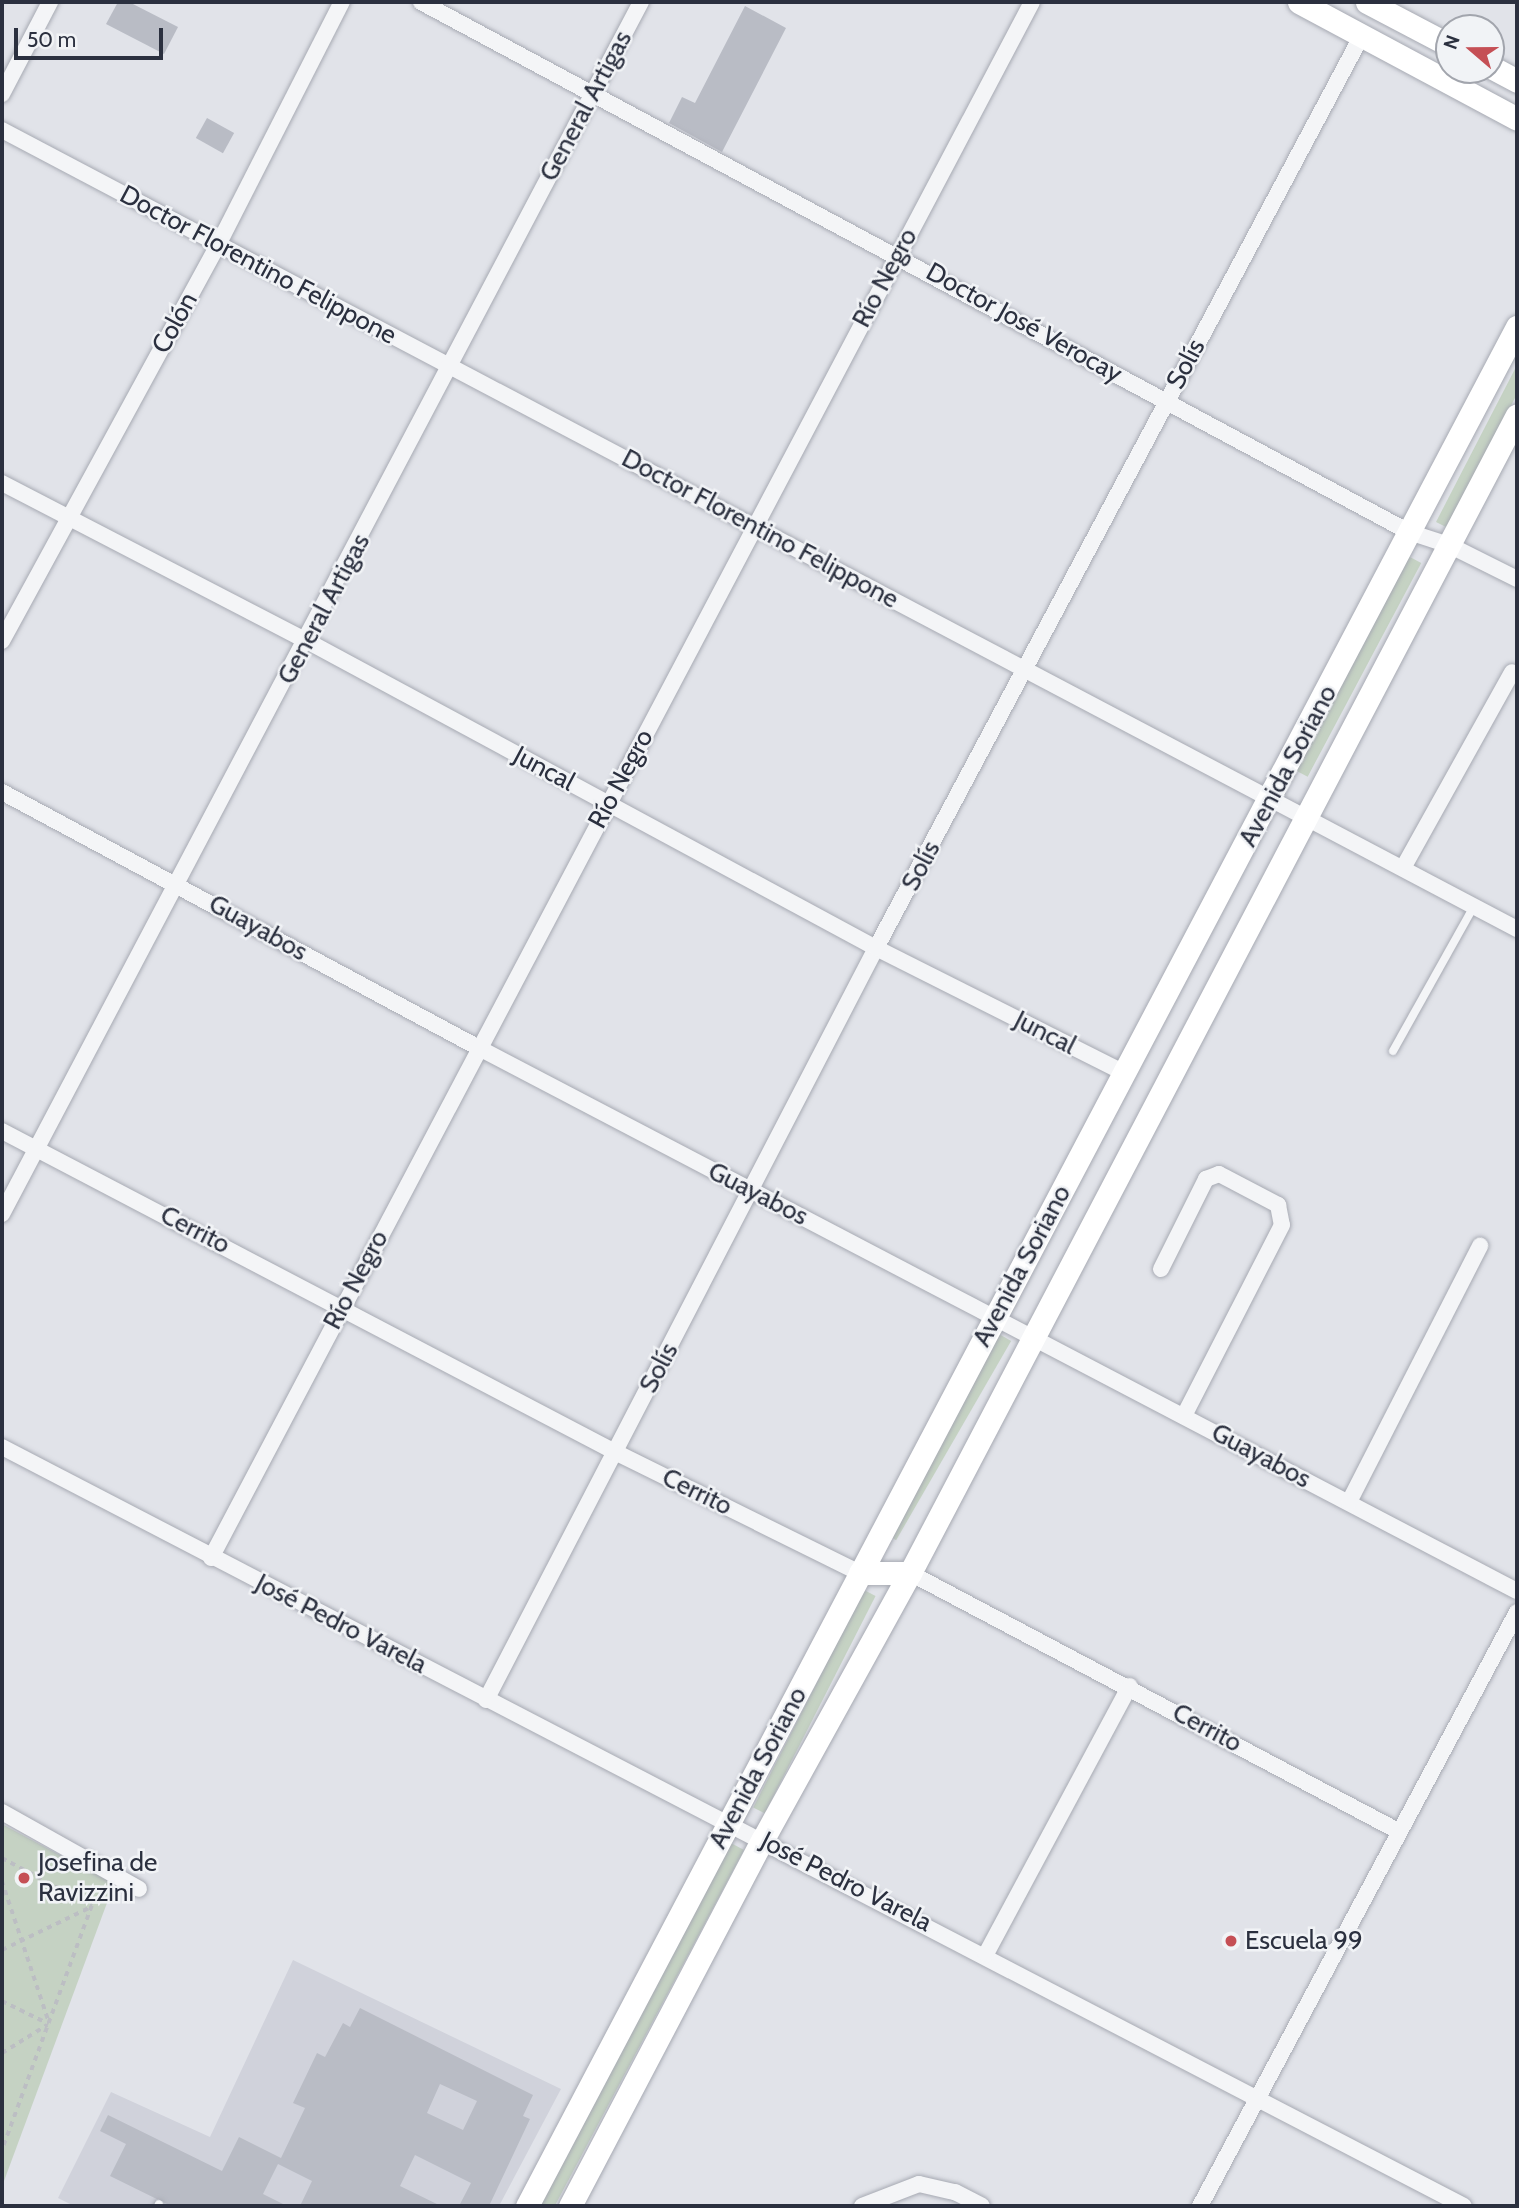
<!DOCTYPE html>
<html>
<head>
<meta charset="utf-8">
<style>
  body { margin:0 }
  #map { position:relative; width:1519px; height:2208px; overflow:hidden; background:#e1e3e9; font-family:Cabin,sans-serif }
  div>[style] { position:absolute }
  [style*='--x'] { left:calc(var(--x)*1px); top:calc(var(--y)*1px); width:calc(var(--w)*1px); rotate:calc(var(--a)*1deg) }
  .built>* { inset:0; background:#d0d2db }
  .green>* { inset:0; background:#c5d2c3; transform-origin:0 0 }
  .building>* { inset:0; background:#b9bcc5; transform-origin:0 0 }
  .path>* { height:3.5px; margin-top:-1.75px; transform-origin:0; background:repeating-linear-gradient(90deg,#bcbec3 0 5px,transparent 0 10px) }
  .roads { filter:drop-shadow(0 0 2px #a7aab3) drop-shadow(0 0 2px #a7aab3) }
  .lane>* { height:8px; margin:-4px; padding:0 4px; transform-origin:4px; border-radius:4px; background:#f4f5f7 }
  .street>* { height:16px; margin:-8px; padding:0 8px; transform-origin:8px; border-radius:8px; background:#f4f5f7 }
  .secondary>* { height:23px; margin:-11.5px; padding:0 11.5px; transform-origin:11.5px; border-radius:11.5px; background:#fff }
  .dots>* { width:19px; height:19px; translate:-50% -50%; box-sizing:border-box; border:4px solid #f1f3f6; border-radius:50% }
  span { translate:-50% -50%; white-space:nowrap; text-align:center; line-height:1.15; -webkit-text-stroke:5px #f1f3f6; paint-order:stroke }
  .street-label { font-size:26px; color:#2b303f }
  .poi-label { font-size:26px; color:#2b303f }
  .left { translate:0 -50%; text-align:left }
  .frame { position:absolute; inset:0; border:4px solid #2b303f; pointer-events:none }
  .north { position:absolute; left:1435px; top:14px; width:70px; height:70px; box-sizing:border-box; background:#f1f3f6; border:2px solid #a2a5ad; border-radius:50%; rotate:290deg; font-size:19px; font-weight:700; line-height:28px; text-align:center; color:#2b303f }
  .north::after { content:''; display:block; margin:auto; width:24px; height:32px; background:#c54f55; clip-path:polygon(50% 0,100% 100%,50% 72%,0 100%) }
  .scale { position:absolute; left:14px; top:28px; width:149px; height:32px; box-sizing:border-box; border:4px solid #2b303f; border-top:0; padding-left:9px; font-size:21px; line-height:24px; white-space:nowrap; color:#2b303f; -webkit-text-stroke:5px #f1f3f6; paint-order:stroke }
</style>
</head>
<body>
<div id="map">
  <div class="built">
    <div style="clip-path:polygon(293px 1960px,561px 2089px,499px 2206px,74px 2206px,58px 2198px,111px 2092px,210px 2137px)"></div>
  </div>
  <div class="green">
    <div style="clip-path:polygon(1517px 365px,1517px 394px,1448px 528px,1436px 522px)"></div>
    <div style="left:1408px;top:556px;width:15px;height:242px;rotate:28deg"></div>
    <div style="left:999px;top:1334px;width:14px;height:230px;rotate:30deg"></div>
    <div style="left:864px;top:1590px;width:13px;height:244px;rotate:27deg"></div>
    <div style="clip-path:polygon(2px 1824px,114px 1884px,4px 2181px,2px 2180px)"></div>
    <div style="left:729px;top:1842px;width:17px;height:410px;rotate:28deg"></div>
  </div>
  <div class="building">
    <div style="clip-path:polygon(118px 2px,129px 2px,178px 27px,164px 54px,106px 24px)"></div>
    <div style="clip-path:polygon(745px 6px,786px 28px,722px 152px,669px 123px,682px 97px,695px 103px)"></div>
    <div style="left:207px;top:118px;width:31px;height:23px;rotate:29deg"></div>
    <div style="clip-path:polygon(evenodd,360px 2008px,533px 2095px,523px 2116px,530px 2119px,489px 2206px,459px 2206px,471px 2183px,415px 2155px,400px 2186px,441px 2206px,300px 2206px,312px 2181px,278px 2164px,263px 2194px,287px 2206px,171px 2206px,110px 2176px,126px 2144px,100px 2131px,108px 2115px,222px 2171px,239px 2137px,281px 2158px,305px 2108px,293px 2103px,317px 2053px,325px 2057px,343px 2023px,350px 2027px,360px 2008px,440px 2084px,477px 2101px,463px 2130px,427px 2113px,440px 2084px)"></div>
  </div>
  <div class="path">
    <div style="--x:2;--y:1858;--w:102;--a:28.1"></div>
    <div style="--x:92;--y:1906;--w:260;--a:110.2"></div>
    <div style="--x:2;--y:1881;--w:149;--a:71.6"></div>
    <div style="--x:2;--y:1950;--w:99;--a:-25.8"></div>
    <div style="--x:2;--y:2001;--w:52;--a:26.1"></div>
    <div style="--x:2;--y:2053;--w:53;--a:-31.9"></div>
  </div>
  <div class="roads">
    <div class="lane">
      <div style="--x:1393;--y:1051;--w:166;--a:-60.8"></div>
      <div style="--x:158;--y:2206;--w:2;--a:-63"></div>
    </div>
    <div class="street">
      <div style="--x:421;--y:2;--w:1121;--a:28.21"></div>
      <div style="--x:1409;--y:532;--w:40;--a:18"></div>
      <div style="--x:1447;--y:544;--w:78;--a:26.6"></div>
      <div style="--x:2;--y:94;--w:104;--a:-62.4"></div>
      <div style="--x:2;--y:130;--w:1713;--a:27.81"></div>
      <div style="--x:2;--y:483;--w:343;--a:27.4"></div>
      <div style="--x:307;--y:641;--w:647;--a:28.35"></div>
      <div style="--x:876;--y:948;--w:278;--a:26.7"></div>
      <div style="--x:2;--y:641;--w:451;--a:-61.4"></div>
      <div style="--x:218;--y:245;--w:273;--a:-63"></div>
      <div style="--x:2;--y:792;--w:541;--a:28.22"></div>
      <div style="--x:479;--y:1048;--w:1171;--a:27.62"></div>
      <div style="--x:1403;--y:868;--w:224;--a:-60.9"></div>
      <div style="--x:2;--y:1131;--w:692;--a:27.64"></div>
      <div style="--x:615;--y:1452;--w:273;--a:26.3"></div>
      <div style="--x:2;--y:1214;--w:1370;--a:-62.2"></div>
      <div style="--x:1161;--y:1269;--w:101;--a:-63.4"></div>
      <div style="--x:1206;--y:1179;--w:14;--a:-21"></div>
      <div style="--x:1219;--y:1174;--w:67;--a:27.7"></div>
      <div style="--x:1278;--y:1205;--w:20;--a:79"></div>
      <div style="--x:1282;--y:1225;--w:215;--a:117.2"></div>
      <div style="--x:2;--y:1447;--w:1647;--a:27.44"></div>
      <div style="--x:1349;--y:1502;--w:288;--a:-62.9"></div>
      <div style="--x:211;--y:1558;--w:1759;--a:-62.18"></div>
      <div style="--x:910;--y:1573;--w:552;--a:27.86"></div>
      <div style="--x:486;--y:1700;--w:847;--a:-62.59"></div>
      <div style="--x:876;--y:948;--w:1034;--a:-61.97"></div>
      <div style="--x:2;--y:1812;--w:157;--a:29.3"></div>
      <div style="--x:986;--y:1954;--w:304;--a:-61.8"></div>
      <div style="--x:862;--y:2206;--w:61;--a:-21.1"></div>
      <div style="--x:919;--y:2184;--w:37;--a:13"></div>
      <div style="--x:955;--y:2192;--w:30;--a:27"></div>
      <div style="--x:1200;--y:2206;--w:673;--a:-61.91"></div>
    </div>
    <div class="secondary">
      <div style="--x:1299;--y:2;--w:247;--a:28.2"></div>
      <div style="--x:1367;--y:2;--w:93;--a:27.7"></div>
      <div style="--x:1491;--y:67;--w:30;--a:28"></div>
      <div style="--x:860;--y:1573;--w:50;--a:0"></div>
      <div style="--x:527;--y:2206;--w:2124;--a:-62.22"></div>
      <div style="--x:570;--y:2206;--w:415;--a:-62.3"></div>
      <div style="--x:763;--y:1839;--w:304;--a:-61.1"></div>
      <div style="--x:910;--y:1573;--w:1307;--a:-62.34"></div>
    </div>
  </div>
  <div class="dots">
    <div style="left:24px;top:1878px;background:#c54f55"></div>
    <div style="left:1231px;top:1941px;background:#c54f55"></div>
  </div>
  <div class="street-label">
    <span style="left:586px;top:106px;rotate:-62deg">General Artigas</span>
    <span style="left:258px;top:265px;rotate:28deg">Doctor Florentino Felippone</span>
    <span style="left:885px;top:278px;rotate:-62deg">Río Negro</span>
    <span style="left:175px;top:323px;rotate:-61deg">Colón</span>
    <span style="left:1024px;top:323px;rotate:29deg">Doctor José Verocay</span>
    <span style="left:1186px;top:364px;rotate:-62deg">Solís</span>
    <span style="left:760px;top:529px;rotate:28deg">Doctor Florentino Felippone</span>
    <span style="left:324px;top:609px;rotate:-62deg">General Artigas</span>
    <span style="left:1288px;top:766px;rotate:-62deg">Avenida Soriano</span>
    <span style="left:544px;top:769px;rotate:28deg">Juncal</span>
    <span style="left:621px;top:779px;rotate:-62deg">Río Negro</span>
    <span style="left:921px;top:866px;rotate:-62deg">Solís</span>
    <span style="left:258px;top:928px;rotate:29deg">Guayabos</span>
    <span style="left:1045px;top:1033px;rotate:27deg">Juncal</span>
    <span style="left:758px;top:1194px;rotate:27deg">Guayabos</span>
    <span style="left:195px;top:1230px;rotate:27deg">Cerrito</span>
    <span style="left:1022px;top:1266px;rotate:-62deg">Avenida Soriano</span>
    <span style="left:356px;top:1280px;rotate:-62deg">Río Negro</span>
    <span style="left:659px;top:1368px;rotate:-62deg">Solís</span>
    <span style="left:1261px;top:1456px;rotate:28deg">Guayabos</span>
    <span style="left:697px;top:1492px;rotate:26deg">Cerrito</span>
    <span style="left:341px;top:1624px;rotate:27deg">José Pedro Varela</span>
    <span style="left:1207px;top:1728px;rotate:28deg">Cerrito</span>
    <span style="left:758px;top:1768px;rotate:-62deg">Avenida Soriano</span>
    <span style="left:846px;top:1882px;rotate:27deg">José Pedro Varela</span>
  </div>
  <div class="poi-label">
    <span class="left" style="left:38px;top:1878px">Josefina de<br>Ravizzini</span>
    <span class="left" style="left:1245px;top:1941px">Escuela 99</span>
  </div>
  <div class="frame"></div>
  <div class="north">N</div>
  <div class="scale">50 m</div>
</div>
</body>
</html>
